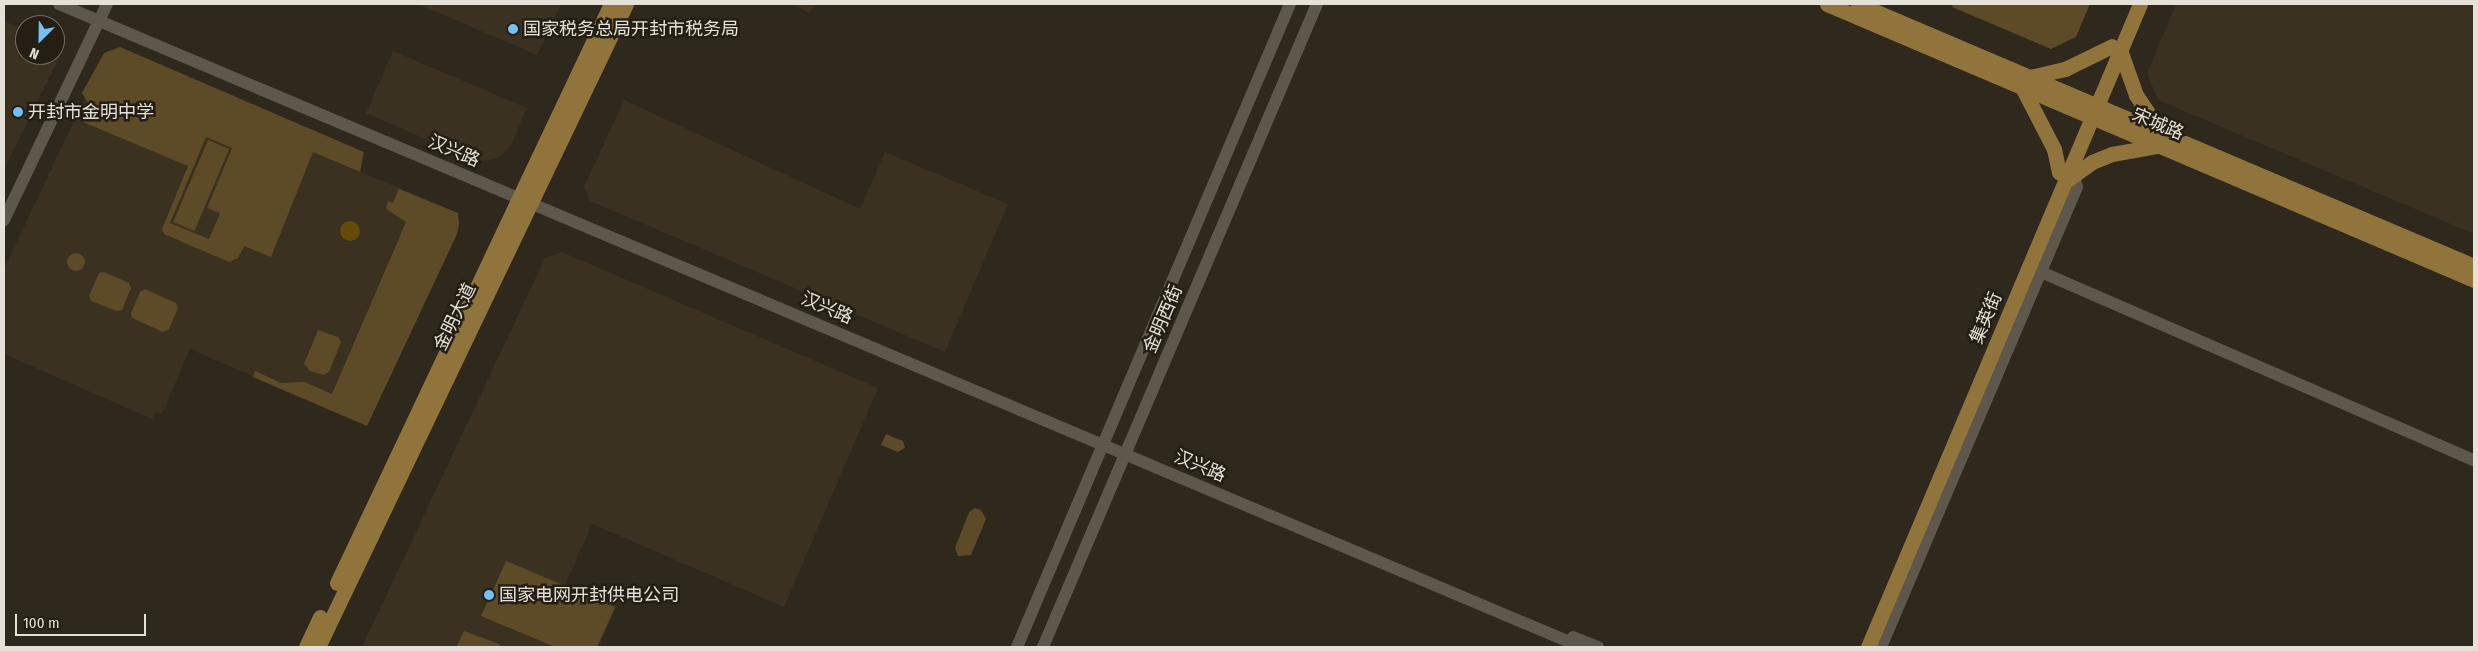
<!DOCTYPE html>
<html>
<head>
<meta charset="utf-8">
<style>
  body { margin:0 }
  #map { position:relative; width:2478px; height:651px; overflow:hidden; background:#2e281d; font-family:"Fira Sans Condensed","Noto Sans SC",sans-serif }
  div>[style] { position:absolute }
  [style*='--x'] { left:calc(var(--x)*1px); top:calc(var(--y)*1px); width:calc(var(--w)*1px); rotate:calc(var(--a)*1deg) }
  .built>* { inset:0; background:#3a3120 }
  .green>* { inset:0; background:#5d4a27; transform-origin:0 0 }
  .round { border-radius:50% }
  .water>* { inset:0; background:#664a0a }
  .minor>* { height:12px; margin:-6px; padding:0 6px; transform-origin:6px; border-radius:6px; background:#5e574b }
  .major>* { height:15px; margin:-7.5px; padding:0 7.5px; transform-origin:7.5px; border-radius:7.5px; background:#90743c }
  .dots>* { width:14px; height:14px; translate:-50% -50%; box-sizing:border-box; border:2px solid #241e14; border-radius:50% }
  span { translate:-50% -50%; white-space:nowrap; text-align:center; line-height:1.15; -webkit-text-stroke:5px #241e14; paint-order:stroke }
  .poi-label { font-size:18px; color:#e5e1d9 }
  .left { translate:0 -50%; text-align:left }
  .street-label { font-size:18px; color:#e5e1d9 }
  .frame { position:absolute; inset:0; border:5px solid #e5e1d9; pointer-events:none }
  .north { position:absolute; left:15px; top:15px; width:50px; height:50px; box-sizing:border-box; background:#241e14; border:1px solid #716c63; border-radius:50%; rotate:203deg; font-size:14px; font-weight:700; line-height:20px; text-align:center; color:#e5e1d9 }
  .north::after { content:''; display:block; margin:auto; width:18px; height:22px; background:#72c1f5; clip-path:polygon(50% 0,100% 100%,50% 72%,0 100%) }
  .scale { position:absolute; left:15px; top:614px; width:131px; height:22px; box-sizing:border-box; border:2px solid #e5e1d9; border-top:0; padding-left:6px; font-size:15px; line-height:18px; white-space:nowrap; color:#e5e1d9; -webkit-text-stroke:4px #241e14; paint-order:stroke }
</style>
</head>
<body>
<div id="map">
  <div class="built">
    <div style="clip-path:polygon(418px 4px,561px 4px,537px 55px)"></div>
    <div style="clip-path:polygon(791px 4px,815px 4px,810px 13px)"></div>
    <div style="clip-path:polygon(2176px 4px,2474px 4px,2474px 234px,2158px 100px,2147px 73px)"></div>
    <div style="clip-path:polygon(4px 21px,25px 30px,25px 55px,55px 55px,55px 42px,65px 46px,4px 169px)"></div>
    <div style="clip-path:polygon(393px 51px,527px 108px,510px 147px,498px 158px,478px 162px,366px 113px)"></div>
    <div style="clip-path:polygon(106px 64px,458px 213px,457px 234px,367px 426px,190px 349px,162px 414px,156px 412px,152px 419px,4px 354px,4px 269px,99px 68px)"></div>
    <div style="clip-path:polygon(624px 100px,860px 209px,885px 152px,1008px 204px,945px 352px,590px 201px,584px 187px)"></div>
    <div style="clip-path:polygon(562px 252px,878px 388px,784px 607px,592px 524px,566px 583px,617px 606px,599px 647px,362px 647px,545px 258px)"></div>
  </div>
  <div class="green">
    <div style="clip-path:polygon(1953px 4px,2090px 4px,2076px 37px,2051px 49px,1952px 7px)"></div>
    <div style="clip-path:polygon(evenodd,120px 47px,364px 152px,360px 172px,313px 152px,271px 257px,244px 246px,238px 258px,229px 262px,164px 234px,162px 229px,188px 166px,83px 122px,90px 106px,82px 93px,104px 53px,120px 47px,206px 137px,232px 148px,207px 208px,220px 213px,209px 239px,170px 223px,206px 137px)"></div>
    <div style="left:208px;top:140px;width:23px;height:89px;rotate:23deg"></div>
    <div style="clip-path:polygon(399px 189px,458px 213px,459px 224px,457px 234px,367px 426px,253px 377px,255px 371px,281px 383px,305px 382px,332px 394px,406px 222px,386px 209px,388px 201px,393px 203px)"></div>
    <div class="round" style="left:67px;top:253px;width:18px;height:18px"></div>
    <div style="clip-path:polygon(104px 272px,129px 283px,131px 288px,122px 310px,116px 311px,91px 301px,89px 296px,99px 273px)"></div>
    <div style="clip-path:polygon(145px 289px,176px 303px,178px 308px,169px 329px,163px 332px,132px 318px,131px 313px,140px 292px)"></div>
    <div style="clip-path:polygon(318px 330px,338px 337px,341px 342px,329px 372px,324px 375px,310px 371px,304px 364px)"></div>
    <div style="clip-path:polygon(886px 434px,903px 441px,905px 448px,898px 452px,881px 445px)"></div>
    <div style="clip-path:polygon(975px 508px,981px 510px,986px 519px,971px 555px,958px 556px,955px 548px,969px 512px)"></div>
    <div style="clip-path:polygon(506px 561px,615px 607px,597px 647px,555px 647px,481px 616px)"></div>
    <div style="clip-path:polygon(464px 631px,499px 644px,501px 647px,456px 647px)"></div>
  </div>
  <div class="water">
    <div class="round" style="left:340px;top:221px;width:20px;height:20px"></div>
  </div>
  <div class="minor">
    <div style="--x:59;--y:4;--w:1652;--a:22.9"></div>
    <div style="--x:4;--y:220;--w:239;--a:-64.5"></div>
    <div style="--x:2041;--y:272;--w:472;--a:23.5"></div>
    <div style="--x:1573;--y:637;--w:27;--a:22"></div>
    <div style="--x:1017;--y:647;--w:699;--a:-67"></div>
    <div style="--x:1043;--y:647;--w:699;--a:-66.92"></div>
    <div style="--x:1881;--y:647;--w:500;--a:-66.92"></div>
    <div style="--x:2077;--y:187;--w:20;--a:-105"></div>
  </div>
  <div class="major">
    <div style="--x:1827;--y:4;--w:703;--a:23.1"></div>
    <div style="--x:1858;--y:4;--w:669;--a:23.04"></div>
    <div style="--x:2120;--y:50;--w:48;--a:70.4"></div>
    <div style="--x:2136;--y:95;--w:43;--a:56.3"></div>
    <div style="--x:2030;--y:77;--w:36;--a:-13"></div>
    <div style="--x:2065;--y:69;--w:52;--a:-26.1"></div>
    <div style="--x:2022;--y:87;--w:70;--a:62.7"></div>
    <div style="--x:2054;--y:149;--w:24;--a:78"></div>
    <div style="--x:2066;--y:181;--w:32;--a:-36"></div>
    <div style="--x:2092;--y:162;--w:22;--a:-22"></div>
    <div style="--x:2112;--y:154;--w:46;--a:-10.1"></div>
    <div style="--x:337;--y:583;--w:641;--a:-64.68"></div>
    <div style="--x:306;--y:647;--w:33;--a:-65"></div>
    <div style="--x:318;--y:647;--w:713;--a:-64.41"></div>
    <div style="--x:1868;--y:647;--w:698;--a:-67.07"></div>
  </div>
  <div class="dots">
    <div style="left:513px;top:29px;background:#72c1f5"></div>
    <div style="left:18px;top:112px;background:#72c1f5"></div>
    <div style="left:489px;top:595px;background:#72c1f5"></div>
  </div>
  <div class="poi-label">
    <span class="left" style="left:523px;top:29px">国家税务总局开封市税务局</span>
    <span class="left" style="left:28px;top:112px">开封市金明中学</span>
    <span class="left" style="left:499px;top:595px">国家电网开封供电公司</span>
  </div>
  <div class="street-label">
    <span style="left:2158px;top:124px;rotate:23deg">宋城路</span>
    <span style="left:454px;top:151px;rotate:23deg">汉兴路</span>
    <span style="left:827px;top:308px;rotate:23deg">汉兴路</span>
    <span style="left:455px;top:317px;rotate:-64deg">金明大道</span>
    <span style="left:1986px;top:318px;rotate:-67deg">集英街</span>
    <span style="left:1163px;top:319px;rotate:-67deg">金明西街</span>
    <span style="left:1200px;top:466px;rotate:23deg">汉兴路</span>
  </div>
  <div class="frame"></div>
  <div class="north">N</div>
  <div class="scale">100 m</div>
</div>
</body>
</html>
